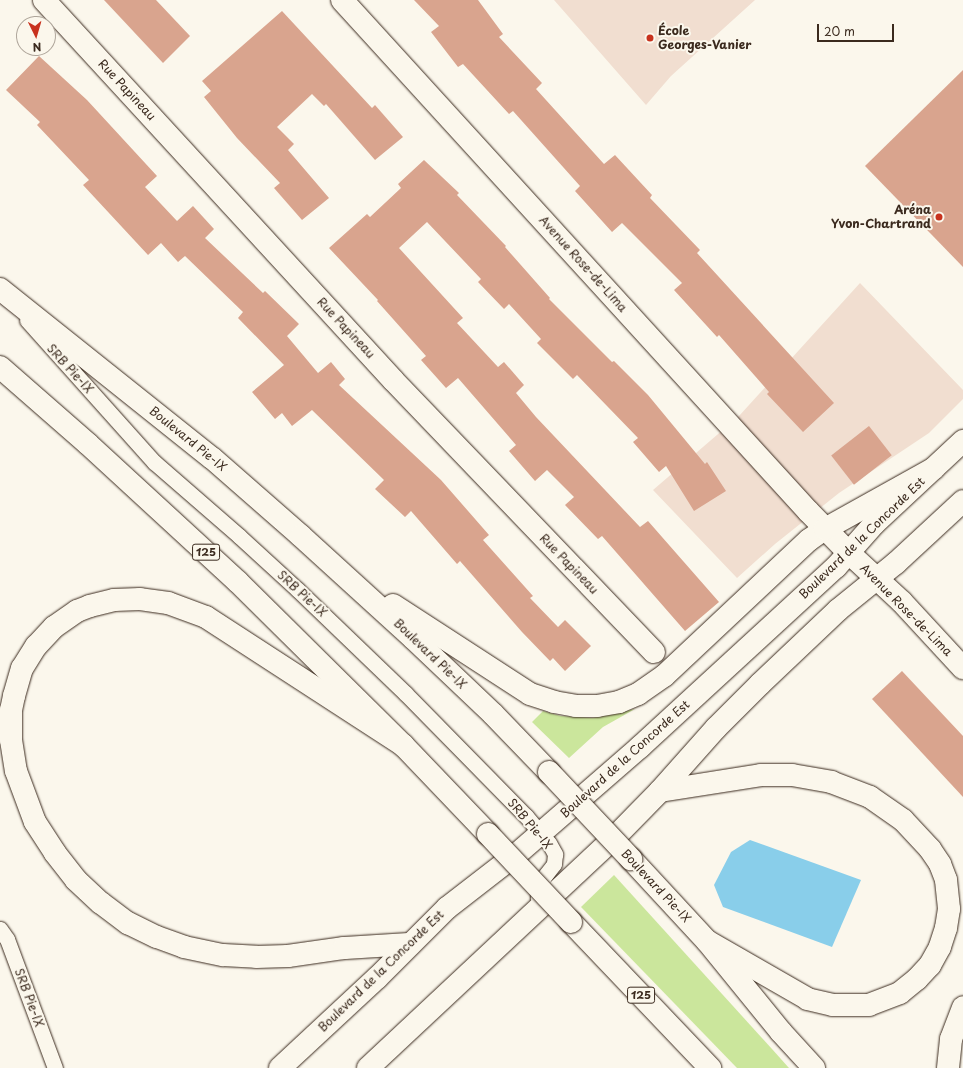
<!DOCTYPE html>
<html>
<head>
<meta charset="utf-8">
<style>
  body { margin:0 }
  #map { position:relative; width:963px; height:1068px; overflow:hidden; background:#fbf7ec; font-family:"Playpen Sans",sans-serif }
  div>[style] { position:absolute }
  [style*='--x'] { left:calc(var(--x)*1px); top:calc(var(--y)*1px); width:calc(var(--w)*1px); rotate:calc(var(--a)*1deg) }
  .built>* { inset:0; background:#f1ded0 }
  .green>* { inset:0; background:#cbe69c }
  .water>* { inset:0; background:#89ceea }
  .building>* { inset:0; background:#d9a48e; transform-origin:0 0 }
  .roads { filter:drop-shadow(0 0 1px #3b2a1e) drop-shadow(0 0 1px #3b2a1e) }
  .service>* { height:15px; margin:-7.5px; padding:0 7.5px; transform-origin:7.5px; border-radius:7.5px; background:#fbf7ec }
  .minor>* { height:22px; margin:-11px; padding:0 11px; transform-origin:11px; border-radius:11px; background:#fbf7ec }
  .tertiary>* { height:22px; margin:-11px; padding:0 11px; transform-origin:11px; border-radius:11px; background:#fbf7ec }
  .trunk>* { height:22px; margin:-11px; padding:0 11px; transform-origin:11px; border-radius:11px; background:#fbf7ec }
  .bridges { filter:drop-shadow(0 0 1px #3b2a1e) drop-shadow(0 0 1px #3b2a1e) }
  .trunk-bridge>* { height:22px; margin:-11px; padding:0 11px; transform-origin:11px; border-radius:11px; background:#fbf7ec }
  .dots>* { width:11px; height:11px; translate:-50% -50%; box-sizing:border-box; border:2px solid #fbf7ec; border-radius:50% }
  span { translate:-50% -50%; white-space:nowrap; text-align:center; line-height:1.15; -webkit-text-stroke:4px #fbf7ec; paint-order:stroke }
  .shield-label span { padding:1px 3px; background:#fbf7ec; border:1px solid; border-radius:3px; -webkit-text-stroke-width:0 }
  .shield-label { font-size:11px; color:#3b2a1e; font-weight:700 }
  .poi-label { font-size:12px; color:#3b2a1e; font-weight:700 }
  .left { translate:0 -50%; text-align:left }
  .right { translate:-100% -50%; text-align:right }
  .street-label { font-size:12px; color:#3b2a1e }
  .north { position:absolute; left:16px; top:16px; width:40px; height:40px; box-sizing:border-box; background:#fbf7ec; border:1px solid #aea59a; border-radius:50%; rotate:175deg; font-size:11px; font-weight:700; line-height:16px; text-align:center; color:#3b2a1e }
  .north::after { content:''; display:block; margin:auto; width:14px; height:18px; background:#c8321e; clip-path:polygon(50% 0,100% 100%,50% 72%,0 100%) }
  .scale { position:absolute; left:817px; top:24px; width:77px; height:18px; box-sizing:border-box; border:2px solid #3b2a1e; border-top:0; padding-left:5px; font-size:12px; line-height:14px; white-space:nowrap; color:#3b2a1e; -webkit-text-stroke:3px #fbf7ec; paint-order:stroke }
</style>
</head>
<body>
<div id="map">
  <div class="built">
    <div style="clip-path:polygon(554px 0,755px 0,671px 76px,646px 105px)"></div>
    <div style="clip-path:polygon(860px 283px,963px 390px,963px 399px,929px 433px,839px 493px,775px 544px,737px 578px,653px 490px,739px 416px)"></div>
  </div>
  <div class="green">
    <div style="clip-path:polygon(635px 709px,603px 727px,569px 758px,532px 722px,543px 711px,561px 716px,593px 718px)"></div>
    <div style="clip-path:polygon(614px 875px,772px 1049px,789px 1068px,737px 1068px,581px 907px)"></div>
  </div>
  <div class="water">
    <div style="clip-path:polygon(750px 840px,861px 880px,832px 947px,723px 907px,714px 885px,731px 852px)"></div>
  </div>
  <div class="building">
    <div style="clip-path:polygon(104px 0,156px 0,190px 36px,163px 63px)"></div>
    <div style="clip-path:polygon(414px 0,478px 0,503px 34px,499px 37px,542px 83px,536px 89px,604px 164px,615px 155px,652px 195px,650px 198px,700px 250px,697px 253px,834px 403px,803px 432px,767px 394px,769px 392px,719px 335px,717px 337px,674px 290px,682px 283px,622px 223px,612px 232px,575px 191px,580px 186px,513px 111px,509px 114px,463px 64px,458px 67px,431px 32px,439px 26px)"></div>
    <div style="clip-path:polygon(282px 11px,372px 108px,375px 105px,403px 137px,375px 160px,326px 104px,324px 106px,312px 94px,277px 127px,294px 144px,288px 150px,329px 198px,302px 220px,274px 188px,280px 183px,237px 138px,204px 97px,211px 91px,202px 81px)"></div>
    <div style="clip-path:polygon(39px 56px,87px 100px,157px 176px,145px 187px,177px 221px,193px 206px,214px 229px,205px 238px,263px 293px,265px 291px,299px 324px,287px 336px,318px 373px,331px 362px,345px 379px,339px 385px,441px 480px,489px 535px,483px 540px,533px 596px,530px 598px,558px 627px,565px 620px,591px 646px,565px 671px,553px 658px,550px 661px,522px 632px,460px 561px,457px 564px,411px 511px,405px 517px,375px 489px,384px 480px,312px 410px,292px 426px,282px 413px,275px 419px,252px 392px,284px 365px,238px 318px,243px 312px,185px 256px,178px 262px,161px 243px,148px 255px,83px 185px,89px 180px,37px 125px,40px 122px,6px 90px)"></div>
    <div style="clip-path:polygon(963px 70px,963px 267px,865px 166px)"></div>
    <div style="clip-path:polygon(424px 160px,459px 193px,457px 195px,506px 246px,505px 247px,550px 298px,549px 299px,612px 362px,614px 361px,648px 395px,705px 464px,707px 462px,726px 491px,694px 511px,666px 466px,659px 472px,633px 442px,638px 438px,577px 375px,573px 379px,537px 343px,541px 339px,509px 304px,504px 309px,478px 282px,481px 279px,427px 222px,399px 248px,463px 318px,457px 323px,498px 367px,504px 362px,524px 385px,516px 393px,536px 417px,640px 527px,648px 521px,719px 602px,685px 631px,602px 536px,598px 539px,565px 505px,574px 497px,547px 470px,535px 481px,509px 451px,516px 445px,458px 378px,446px 388px,421px 360px,426px 356px,377px 301px,378px 300px,329px 248px,367px 214px,370px 217px,401px 188px,398px 184px)"></div>
    <div style="left:869px;top:426px;width:37px;height:48px;rotate:52deg"></div>
    <div style="clip-path:polygon(902px 671px,963px 736px,963px 797px,872px 699px)"></div>
  </div>
  <div class="roads">
    <div class="service">
      <div style="--x:27;--y:320;--w:191;--a:48.2"></div>
      <div style="--x:154;--y:462;--w:113;--a:41"></div>
      <div style="--x:239;--y:536;--w:80;--a:42.5"></div>
      <div style="--x:298;--y:590;--w:149;--a:43.9"></div>
      <div style="--x:405;--y:693;--w:173;--a:45.5"></div>
      <div style="--x:526;--y:816;--w:35;--a:50"></div>
      <div style="--x:549;--y:843;--w:13;--a:61"></div>
      <div style="--x:555;--y:854;--w:10;--a:96"></div>
      <div style="--x:554;--y:864;--w:18;--a:128"></div>
      <div style="--x:543;--y:878;--w:20;--a:105"></div>
      <div style="--x:0;--y:929;--w:12;--a:55"></div>
      <div style="--x:7;--y:939;--w:138;--a:69.6"></div>
    </div>
    <div class="minor">
      <div style="--x:44;--y:0;--w:516;--a:47.43"></div>
      <div style="--x:393;--y:380;--w:377;--a:46.2"></div>
      <div style="--x:342;--y:0;--w:692;--a:47.64"></div>
      <div style="--x:808;--y:511;--w:59;--a:45.7"></div>
    </div>
    <div class="tertiary">
      <div style="--x:849;--y:553;--w:72;--a:42.8"></div>
      <div style="--x:902;--y:602;--w:90;--a:47.3"></div>
      <div style="--x:280;--y:1068;--w:132;--a:-42.9"></div>
      <div style="--x:377;--y:978;--w:99;--a:-45"></div>
      <div style="--x:447;--y:908;--w:90;--a:-37.8"></div>
      <div style="--x:518;--y:853;--w:162;--a:-41"></div>
      <div style="--x:640;--y:747;--w:266;--a:-42.6"></div>
      <div style="--x:836;--y:567;--w:57;--a:-48.5"></div>
      <div style="--x:874;--y:524;--w:122;--a:-43"></div>
      <div style="--x:368;--y:1068;--w:340;--a:-43.1"></div>
      <div style="--x:616;--y:836;--w:63;--a:-45.6"></div>
      <div style="--x:660;--y:791;--w:84;--a:-48.4"></div>
      <div style="--x:716;--y:728;--w:62;--a:-45"></div>
      <div style="--x:760;--y:684;--w:108;--a:-43.5"></div>
      <div style="--x:838;--y:610;--w:75;--a:-39"></div>
      <div style="--x:896;--y:563;--w:91;--a:-42.8"></div>
    </div>
    <div class="trunk">
      <div style="--x:0;--y:289;--w:271;--a:38.6"></div>
      <div style="--x:212;--y:458;--w:118;--a:41.2"></div>
      <div style="--x:301;--y:536;--w:151;--a:42.3"></div>
      <div style="--x:413;--y:638;--w:110;--a:43.5"></div>
      <div style="--x:493;--y:714;--w:81;--a:46"></div>
      <div style="--x:0;--y:367;--w:117;--a:41.2"></div>
      <div style="--x:88;--y:444;--w:204;--a:42.6"></div>
      <div style="--x:238;--y:582;--w:232;--a:44.7"></div>
      <div style="--x:403;--y:745;--w:123;--a:46.3"></div>
      <div style="--x:393;--y:605;--w:163;--a:33"></div>
      <div style="--x:530;--y:694;--w:25;--a:18"></div>
      <div style="--x:554;--y:702;--w:22;--a:10"></div>
      <div style="--x:576;--y:706;--w:21;--a:0"></div>
      <div style="--x:597;--y:706;--w:22;--a:-10"></div>
      <div style="--x:619;--y:702;--w:21;--a:-23"></div>
      <div style="--x:638;--y:694;--w:32;--a:-35"></div>
      <div style="--x:664;--y:676;--w:199;--a:-43.2"></div>
      <div style="--x:809;--y:540;--w:19;--a:-35"></div>
      <div style="--x:825;--y:529;--w:124;--a:-29.1"></div>
      <div style="--x:403;--y:745;--w:235;--a:-147"></div>
      <div style="--x:206;--y:617;--w:40;--a:-159.8"></div>
      <div style="--x:168;--y:603;--w:28;--a:-172"></div>
      <div style="--x:140;--y:599;--w:26;--a:178"></div>
      <div style="--x:114;--y:600;--w:25;--a:166"></div>
      <div style="--x:90;--y:606;--w:14;--a:159"></div>
      <div style="--x:77;--y:611;--w:28;--a:145"></div>
      <div style="--x:54;--y:627;--w:26;--a:133"></div>
      <div style="--x:36;--y:646;--w:26;--a:122"></div>
      <div style="--x:22;--y:668;--w:29;--a:106"></div>
      <div style="--x:14;--y:696;--w:14;--a:102"></div>
      <div style="--x:11;--y:710;--w:30;--a:90"></div>
      <div style="--x:11;--y:740;--w:31;--a:81"></div>
      <div style="--x:16;--y:771;--w:54;--a:69.6"></div>
      <div style="--x:35;--y:822;--w:37;--a:57"></div>
      <div style="--x:55;--y:853;--w:34;--a:52"></div>
      <div style="--x:76;--y:880;--w:34;--a:43"></div>
      <div style="--x:101;--y:903;--w:34;--a:37"></div>
      <div style="--x:128;--y:923;--w:32;--a:26"></div>
      <div style="--x:157;--y:937;--w:29;--a:20"></div>
      <div style="--x:184;--y:947;--w:40;--a:12"></div>
      <div style="--x:223;--y:955;--w:33;--a:3"></div>
      <div style="--x:256;--y:957;--w:32;--a:-2"></div>
      <div style="--x:288;--y:956;--w:57;--a:-8.1"></div>
      <div style="--x:344;--y:948;--w:66;--a:-3.5"></div>
      <div style="--x:660;--y:791;--w:102;--a:-9"></div>
      <div style="--x:761;--y:775;--w:31;--a:0"></div>
      <div style="--x:792;--y:775;--w:40;--a:10"></div>
      <div style="--x:831;--y:782;--w:42;--a:21"></div>
      <div style="--x:870;--y:797;--w:40;--a:34.9"></div>
      <div style="--x:903;--y:820;--w:40;--a:47"></div>
      <div style="--x:930;--y:849;--w:18;--a:56"></div>
      <div style="--x:940;--y:864;--w:17;--a:69"></div>
      <div style="--x:946;--y:880;--w:29;--a:84"></div>
      <div style="--x:949;--y:909;--w:19;--a:99"></div>
      <div style="--x:946;--y:928;--w:20;--a:108"></div>
      <div style="--x:940;--y:947;--w:21;--a:119"></div>
      <div style="--x:930;--y:965;--w:19;--a:133"></div>
      <div style="--x:917;--y:979;--w:22;--a:141"></div>
      <div style="--x:900;--y:993;--w:33;--a:159"></div>
      <div style="--x:869;--y:1005;--w:36;--a:180"></div>
      <div style="--x:833;--y:1005;--w:26;--a:-167"></div>
      <div style="--x:808;--y:999;--w:116;--a:-150.1"></div>
      <div style="--x:631;--y:859;--w:112;--a:47.2"></div>
      <div style="--x:707;--y:941;--w:117;--a:50.9"></div>
      <div style="--x:781;--y:1032;--w:49;--a:47.5"></div>
      <div style="--x:571;--y:922;--w:202;--a:46.4"></div>
      <div style="--x:948;--y:1068;--w:29;--a:-84"></div>
      <div style="--x:951;--y:1039;--w:34;--a:-69"></div>
    </div>
  </div>
  <div class="bridges">
    <div class="trunk-bridge">
      <div style="--x:549;--y:772;--w:120;--a:46.7"></div>
      <div style="--x:488;--y:834;--w:121;--a:46.7"></div>
    </div>
  </div>
  <div class="dots">
    <div style="left:650px;top:38px;background:#c8321e"></div>
    <div style="left:939px;top:217px;background:#c8321e"></div>
  </div>
  <div class="shield-label">
    <span style="left:206px;top:552px">125</span>
    <span style="left:641px;top:995px">125</span>
  </div>
  <div class="poi-label">
    <span class="left" style="left:658px;top:38px">École<br>Georges-Vanier</span>
    <span class="right" style="left:931px;top:217px">Aréna<br>Yvon-Chartrand</span>
  </div>
  <div class="street-label">
    <span style="left:127px;top:90px;rotate:47deg">Rue Papineau</span>
    <span style="left:583px;top:264px;rotate:48deg">Avenue Rose-de-Lima</span>
    <span style="left:346px;top:328px;rotate:47deg">Rue Papineau</span>
    <span style="left:70px;top:369px;rotate:48deg">SRB Pie-IX</span>
    <span style="left:188px;top:439px;rotate:39deg">Boulevard Pie-IX</span>
    <span style="left:862px;top:538px;rotate:-44deg">Boulevard de la Concorde Est</span>
    <span style="left:569px;top:564px;rotate:46deg">Rue Papineau</span>
    <span style="left:302px;top:594px;rotate:43deg">SRB Pie-IX</span>
    <span style="left:906px;top:610px;rotate:45deg">Avenue Rose-de-Lima</span>
    <span style="left:430px;top:654px;rotate:44deg">Boulevard Pie-IX</span>
    <span style="left:625px;top:759px;rotate:-42deg">Boulevard de la Concorde Est</span>
    <span style="left:530px;top:824px;rotate:50deg">SRB Pie-IX</span>
    <span style="left:656px;top:886px;rotate:47deg">Boulevard Pie-IX</span>
    <span style="left:381px;top:971px;rotate:-44deg">Boulevard de la Concorde Est</span>
    <span style="left:29px;top:998px;rotate:70deg">SRB Pie-IX</span>
  </div>
  <div class="north">N</div>
  <div class="scale">20 m</div>
</div>
</body>
</html>
